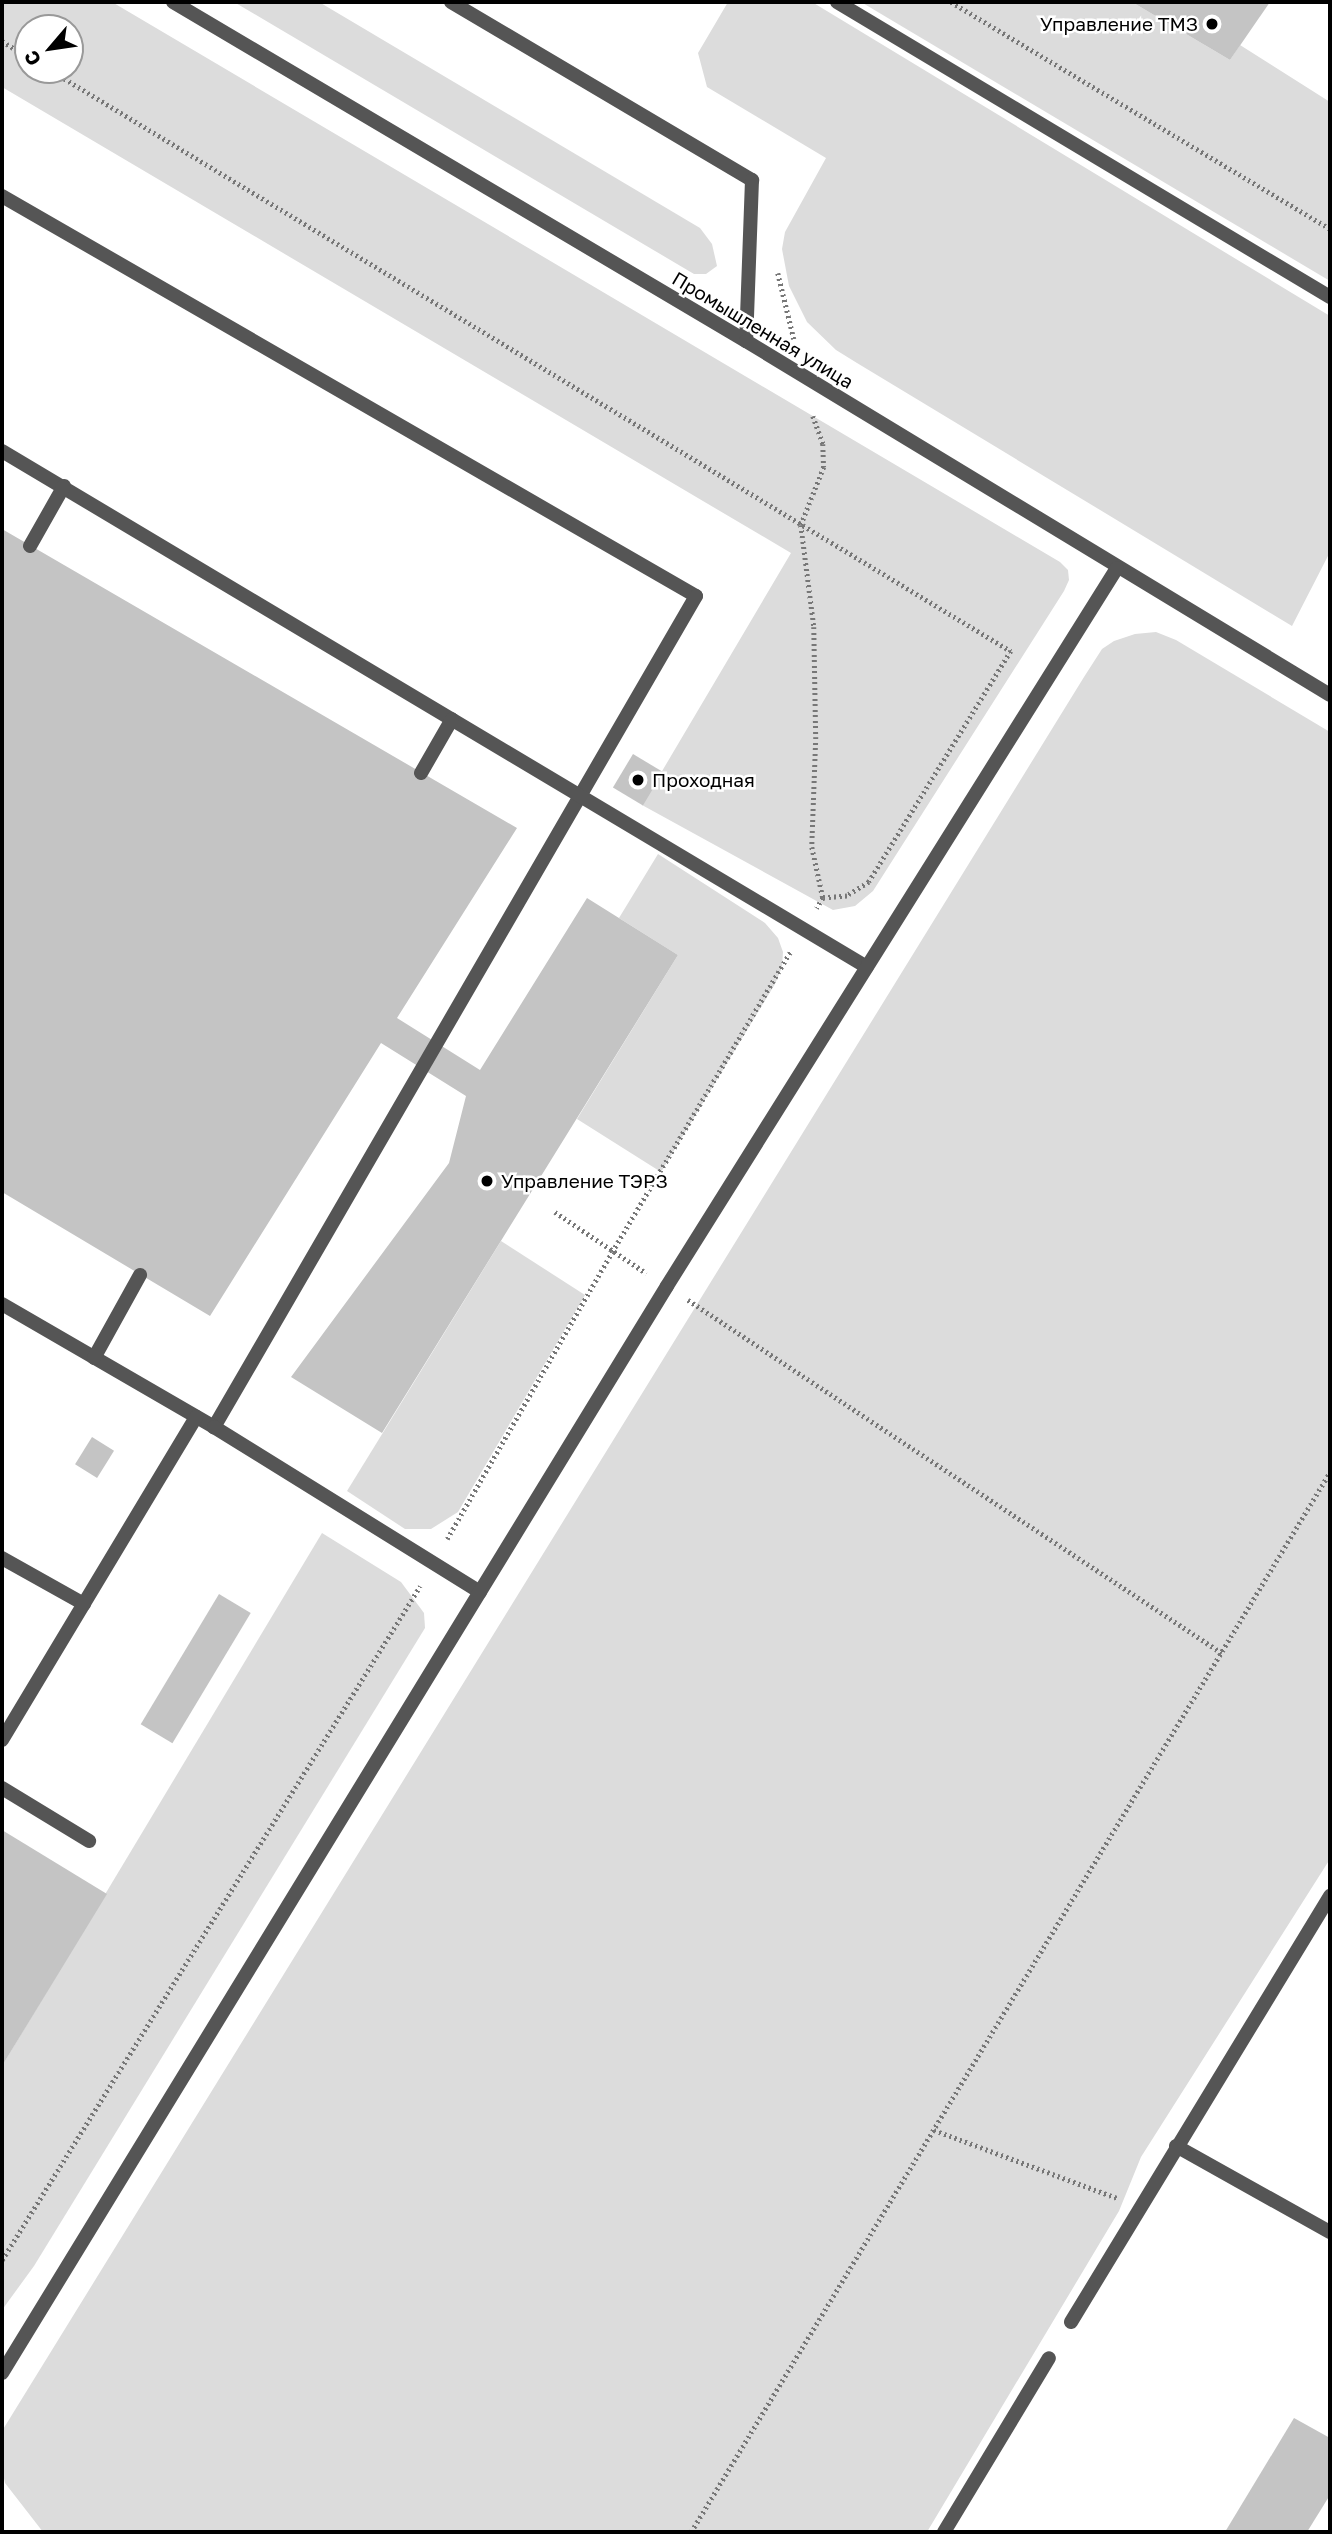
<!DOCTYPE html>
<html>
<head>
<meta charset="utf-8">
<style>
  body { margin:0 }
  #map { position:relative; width:1332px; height:2534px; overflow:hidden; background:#fff; font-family:"Golos Text",sans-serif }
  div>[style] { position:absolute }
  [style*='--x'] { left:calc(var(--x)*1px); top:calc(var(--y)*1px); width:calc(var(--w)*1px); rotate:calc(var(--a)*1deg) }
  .green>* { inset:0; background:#dcdcdc }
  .building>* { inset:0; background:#c4c4c4; transform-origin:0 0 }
  .path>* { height:4.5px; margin-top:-2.25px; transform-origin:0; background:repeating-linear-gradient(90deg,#777 0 2px,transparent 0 5.5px) }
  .service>* { height:14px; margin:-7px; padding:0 7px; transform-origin:7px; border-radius:7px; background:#555 }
  .minor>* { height:14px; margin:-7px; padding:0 7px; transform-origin:7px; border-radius:7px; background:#555 }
  .dots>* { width:19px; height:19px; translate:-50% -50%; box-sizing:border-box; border:4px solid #fff; border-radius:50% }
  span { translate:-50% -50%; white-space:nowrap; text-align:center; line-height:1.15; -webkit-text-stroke:5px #fff; paint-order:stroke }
  .poi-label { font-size:19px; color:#000 }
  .right { translate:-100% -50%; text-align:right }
  .left { translate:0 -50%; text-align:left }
  .street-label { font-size:19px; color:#000 }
  .frame { position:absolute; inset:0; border:4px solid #000; pointer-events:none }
  .north { position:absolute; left:14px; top:14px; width:70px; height:70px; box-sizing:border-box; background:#fff; border:2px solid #999; border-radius:50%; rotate:241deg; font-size:19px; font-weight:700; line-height:28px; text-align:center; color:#000 }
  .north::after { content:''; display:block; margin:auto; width:24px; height:32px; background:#000; clip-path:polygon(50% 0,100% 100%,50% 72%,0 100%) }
</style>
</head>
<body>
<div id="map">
  <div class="green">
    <div style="clip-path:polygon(evenodd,2px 2px,112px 2px,1060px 562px,1068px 570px,1069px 580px,1064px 591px,873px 891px,855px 906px,833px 910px,642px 805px,791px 553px,2px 87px,2px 2px,70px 28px,70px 70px,28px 70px,28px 28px,70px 28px)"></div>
    <div style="clip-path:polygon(234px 2px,319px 2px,700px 228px,712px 244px,717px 266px,706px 274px,694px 274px)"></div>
    <div style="clip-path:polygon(728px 2px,812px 2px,1330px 316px,1330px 552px,1292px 626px,857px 363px,836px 350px,807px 322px,789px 286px,782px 249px,785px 232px,826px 158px,707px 87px,698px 53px)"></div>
    <div style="clip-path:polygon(861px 2px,1132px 2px,1230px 60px,1240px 45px,1330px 102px,1330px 281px)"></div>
    <div style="clip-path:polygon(1156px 632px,1176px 640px,1330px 732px,1330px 1859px,1141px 2157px,1119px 2211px,927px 2532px,43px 2532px,5px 2483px,2px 2469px,2px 2431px,1084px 677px,1102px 649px,1114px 641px,1135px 634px)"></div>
    <div style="clip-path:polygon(658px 854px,765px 923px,778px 938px,783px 952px,782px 967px,775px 984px,661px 1172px,577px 1119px,678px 955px,619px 918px)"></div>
    <div style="clip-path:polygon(501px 1241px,585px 1295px,458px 1512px,431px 1529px,405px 1529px,347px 1491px)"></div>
    <div style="clip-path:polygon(322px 1533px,401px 1582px,424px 1613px,425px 1628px,34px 2266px,2px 2310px,2px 2066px)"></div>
  </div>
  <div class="building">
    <div style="clip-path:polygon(1132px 2px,1270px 2px,1230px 60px)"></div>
    <div style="clip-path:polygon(2px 529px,517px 828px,397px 1018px,480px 1070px,587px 898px,678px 955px,382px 1433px,291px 1377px,449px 1163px,466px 1096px,381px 1043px,210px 1316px,2px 1192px)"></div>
    <div style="left:633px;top:754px;width:35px;height:39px;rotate:31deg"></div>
    <div style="left:92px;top:1437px;width:26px;height:32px;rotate:32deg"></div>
    <div style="left:219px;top:1594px;width:37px;height:152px;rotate:31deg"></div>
    <div style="clip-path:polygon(2px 1830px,107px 1894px,2px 2066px)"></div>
    <div style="clip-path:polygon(1294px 2418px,1330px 2438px,1330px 2495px,1307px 2532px,1225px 2532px)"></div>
  </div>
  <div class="path">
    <div style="--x:951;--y:2;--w:442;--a:30.9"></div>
    <div style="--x:2;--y:41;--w:31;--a:32"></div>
    <div style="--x:50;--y:70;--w:1123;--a:31.16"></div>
    <div style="--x:1011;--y:651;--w:271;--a:121.6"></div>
    <div style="--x:869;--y:882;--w:26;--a:148"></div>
    <div style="--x:847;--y:896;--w:24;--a:175"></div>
    <div style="--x:778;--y:273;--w:68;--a:76.4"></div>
    <div style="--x:813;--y:416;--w:30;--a:70"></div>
    <div style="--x:823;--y:444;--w:23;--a:88"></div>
    <div style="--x:824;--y:467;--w:62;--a:111.6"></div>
    <div style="--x:801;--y:525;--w:103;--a:82.7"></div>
    <div style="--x:814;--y:627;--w:110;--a:89"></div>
    <div style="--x:816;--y:737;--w:110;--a:92.1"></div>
    <div style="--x:812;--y:847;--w:52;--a:77.8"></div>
    <div style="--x:823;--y:898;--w:12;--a:121"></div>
    <div style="--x:555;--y:1212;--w:110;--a:33.8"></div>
    <div style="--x:688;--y:1300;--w:640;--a:33.47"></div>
    <div style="--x:447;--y:1539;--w:331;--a:-60.1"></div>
    <div style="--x:612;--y:1252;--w:350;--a:-59.3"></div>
    <div style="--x:934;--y:2130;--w:195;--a:20.4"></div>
    <div style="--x:2;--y:2260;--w:793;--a:-58.19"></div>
    <div style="--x:691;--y:2532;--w:1238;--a:-58.92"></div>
  </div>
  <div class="service">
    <div style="--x:451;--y:2;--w:350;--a:30.6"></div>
    <div style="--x:752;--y:180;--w:161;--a:92.1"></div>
    <div style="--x:837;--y:2;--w:575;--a:30.9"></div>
    <div style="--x:2;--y:196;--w:801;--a:29.96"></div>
    <div style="--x:696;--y:596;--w:961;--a:120.11"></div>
    <div style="--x:2;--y:451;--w:1007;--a:30.82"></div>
    <div style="--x:30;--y:546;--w:69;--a:-60.5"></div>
    <div style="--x:421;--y:773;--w:62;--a:-60.1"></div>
    <div style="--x:2;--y:1304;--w:245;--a:30.1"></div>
    <div style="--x:214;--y:1427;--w:313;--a:31.8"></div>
    <div style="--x:94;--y:1358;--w:95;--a:-61"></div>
    <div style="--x:2;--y:1558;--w:94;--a:29.3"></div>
    <div style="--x:2;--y:1740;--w:377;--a:-59"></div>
    <div style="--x:2;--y:1788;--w:102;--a:31.3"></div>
    <div style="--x:1176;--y:2146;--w:176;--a:29.2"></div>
  </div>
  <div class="minor">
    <div style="--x:173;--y:2;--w:666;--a:30.61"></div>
    <div style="--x:746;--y:341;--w:683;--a:31.22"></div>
    <div style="--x:1071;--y:2322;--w:499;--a:-58.7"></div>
    <div style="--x:2;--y:2373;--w:1274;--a:-58.54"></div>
    <div style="--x:667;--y:1286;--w:847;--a:-57.92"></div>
    <div style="--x:944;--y:2532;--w:203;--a:-58.9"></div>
  </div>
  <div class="dots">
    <div style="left:1212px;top:24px;background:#000"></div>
    <div style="left:638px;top:780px;background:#000"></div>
    <div style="left:487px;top:1181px;background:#000"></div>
  </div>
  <div class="poi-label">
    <span class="right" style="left:1198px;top:24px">Управление ТМЗ</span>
    <span class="left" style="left:652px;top:780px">Проходная</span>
    <span class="left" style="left:501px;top:1181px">Управление ТЭРЗ</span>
  </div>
  <div class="street-label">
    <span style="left:763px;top:330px;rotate:31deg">Промышленная улица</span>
  </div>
  <div class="frame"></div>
  <div class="north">С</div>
</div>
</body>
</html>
